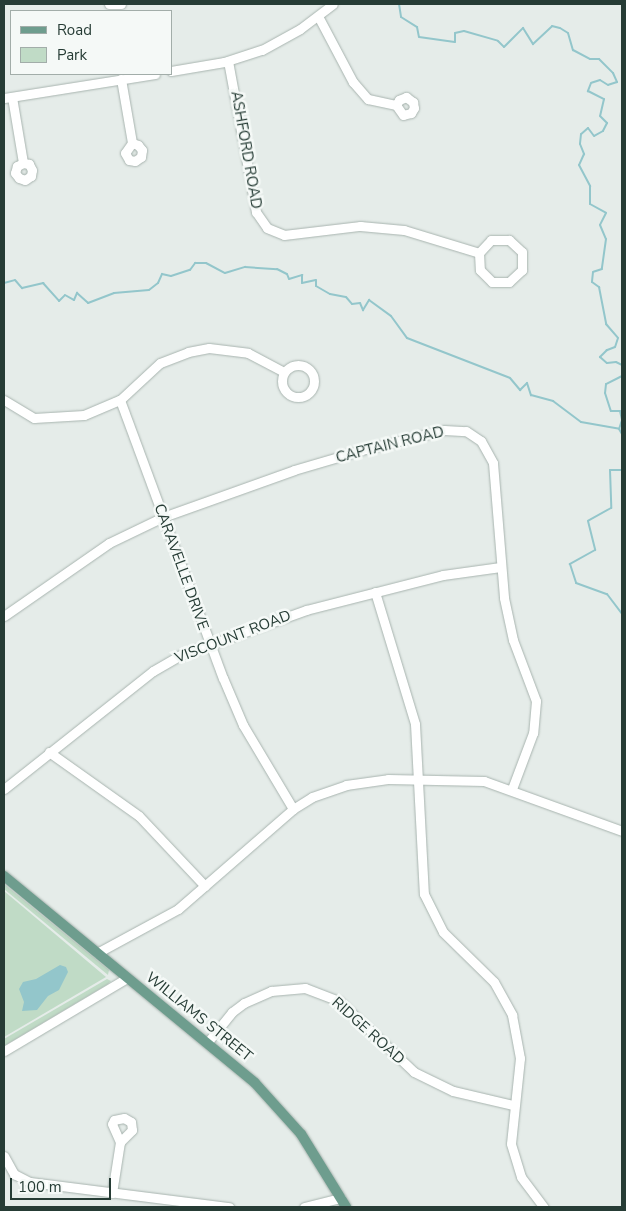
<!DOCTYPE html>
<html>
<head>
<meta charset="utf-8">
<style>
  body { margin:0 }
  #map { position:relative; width:626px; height:1211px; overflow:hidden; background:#e5ece9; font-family:"Nunito Sans",sans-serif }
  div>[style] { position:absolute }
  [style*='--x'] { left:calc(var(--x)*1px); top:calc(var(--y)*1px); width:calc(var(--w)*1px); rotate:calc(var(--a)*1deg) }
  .green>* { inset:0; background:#c0dbc6 }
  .water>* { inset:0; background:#93c6cb }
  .stream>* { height:2px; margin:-1px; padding:0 1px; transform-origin:1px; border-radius:1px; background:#93c6cb }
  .roads { filter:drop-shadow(0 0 1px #a8b4af) drop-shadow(0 0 1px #a8b4af) }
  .minor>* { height:9px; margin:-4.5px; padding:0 4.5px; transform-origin:4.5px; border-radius:4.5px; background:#fff }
  .minor>.ring { margin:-4.5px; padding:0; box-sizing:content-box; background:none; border:9px solid #fff; border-radius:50% }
  .major>* { height:10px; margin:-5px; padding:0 5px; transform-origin:5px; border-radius:5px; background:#6e9d8e }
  span { translate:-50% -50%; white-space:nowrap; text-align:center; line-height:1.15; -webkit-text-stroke:5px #f5f9f7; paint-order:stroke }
  .street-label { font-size:15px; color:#263c35 }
  .frame { position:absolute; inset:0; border:5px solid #263c35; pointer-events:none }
  .legend { position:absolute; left:10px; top:10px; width:162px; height:65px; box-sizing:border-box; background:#f5f9f7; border:1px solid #a2ada9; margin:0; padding:6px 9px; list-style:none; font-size:15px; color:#263c35 }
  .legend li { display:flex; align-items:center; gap:10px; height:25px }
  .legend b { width:25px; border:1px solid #a2ada9 }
  .scale { position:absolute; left:10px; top:1178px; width:101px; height:22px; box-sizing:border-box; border:2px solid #263c35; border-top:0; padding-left:6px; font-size:15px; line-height:18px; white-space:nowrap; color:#263c35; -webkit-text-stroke:4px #f5f9f7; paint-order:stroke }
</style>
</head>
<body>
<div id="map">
  <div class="green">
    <div style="clip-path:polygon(4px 884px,109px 970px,108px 975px,4px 889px)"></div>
    <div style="clip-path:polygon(4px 891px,106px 977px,4px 1037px)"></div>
    <div style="clip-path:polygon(107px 979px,111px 981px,108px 984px,4px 1046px,4px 1039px)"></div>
  </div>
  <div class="water">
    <div style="clip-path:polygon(60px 965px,66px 967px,68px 972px,59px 990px,48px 996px,37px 1010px,22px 1011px,24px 1002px,19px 989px,23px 982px,36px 979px)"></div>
  </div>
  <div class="stream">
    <div style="--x:399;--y:4;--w:13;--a:81"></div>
    <div style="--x:401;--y:17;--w:19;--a:32"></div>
    <div style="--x:417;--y:27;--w:10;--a:79"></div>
    <div style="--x:419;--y:37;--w:36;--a:8"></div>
    <div style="--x:455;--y:42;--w:9;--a:-90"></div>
    <div style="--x:455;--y:33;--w:9;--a:-13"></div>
    <div style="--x:464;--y:31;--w:35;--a:16"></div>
    <div style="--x:498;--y:41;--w:8;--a:45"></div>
    <div style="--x:504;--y:47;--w:27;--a:-45"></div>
    <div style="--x:523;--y:28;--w:19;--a:58"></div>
    <div style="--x:533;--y:44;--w:26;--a:-43"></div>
    <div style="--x:552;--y:26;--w:8;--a:14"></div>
    <div style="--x:560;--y:28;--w:9;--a:32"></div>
    <div style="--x:568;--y:33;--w:18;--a:74"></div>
    <div style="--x:573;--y:50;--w:19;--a:28"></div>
    <div style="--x:590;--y:59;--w:9;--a:0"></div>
    <div style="--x:599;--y:59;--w:20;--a:45"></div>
    <div style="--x:613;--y:73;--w:10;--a:66"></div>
    <div style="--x:617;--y:82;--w:9;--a:162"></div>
    <div style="--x:608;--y:85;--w:9;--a:-148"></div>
    <div style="--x:600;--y:80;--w:9;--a:162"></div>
    <div style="--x:591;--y:83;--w:9;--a:111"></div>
    <div style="--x:588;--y:91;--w:18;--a:27"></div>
    <div style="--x:604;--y:99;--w:17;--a:103"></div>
    <div style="--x:600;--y:116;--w:10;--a:45"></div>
    <div style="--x:607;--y:123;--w:9;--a:117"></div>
    <div style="--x:603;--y:131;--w:10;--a:151"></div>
    <div style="--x:594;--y:136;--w:10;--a:-127"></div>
    <div style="--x:588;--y:128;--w:9;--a:139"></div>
    <div style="--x:581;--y:134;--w:10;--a:96"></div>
    <div style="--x:580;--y:144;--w:11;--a:68"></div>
    <div style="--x:584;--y:154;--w:12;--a:114"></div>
    <div style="--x:579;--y:165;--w:24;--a:62"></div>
    <div style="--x:590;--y:186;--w:18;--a:90"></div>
    <div style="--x:590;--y:204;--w:18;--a:29"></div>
    <div style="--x:606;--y:213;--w:13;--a:117"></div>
    <div style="--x:600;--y:225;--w:15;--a:67"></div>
    <div style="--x:606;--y:239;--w:30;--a:98"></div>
    <div style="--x:602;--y:269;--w:9;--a:162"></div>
    <div style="--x:593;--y:272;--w:10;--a:96"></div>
    <div style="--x:592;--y:282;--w:9;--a:36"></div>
    <div style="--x:599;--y:287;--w:38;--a:79"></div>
    <div style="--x:606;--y:324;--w:18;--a:49"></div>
    <div style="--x:618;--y:338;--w:9;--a:108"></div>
    <div style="--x:615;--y:347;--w:9;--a:159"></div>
    <div style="--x:607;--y:350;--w:10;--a:135"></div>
    <div style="--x:600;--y:357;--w:9;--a:41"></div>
    <div style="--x:607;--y:363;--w:9;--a:-6"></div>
    <div style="--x:616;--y:362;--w:7;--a:27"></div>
    <div style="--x:4;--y:283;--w:11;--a:-15"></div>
    <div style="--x:15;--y:280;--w:11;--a:49"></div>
    <div style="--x:22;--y:288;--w:22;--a:-13"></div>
    <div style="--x:43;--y:283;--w:24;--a:48"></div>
    <div style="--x:59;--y:301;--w:8;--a:-45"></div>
    <div style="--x:65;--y:295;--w:10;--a:29"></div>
    <div style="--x:74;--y:300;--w:8;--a:-67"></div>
    <div style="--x:77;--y:293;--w:15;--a:42"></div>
    <div style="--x:88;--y:303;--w:28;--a:-21"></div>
    <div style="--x:114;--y:293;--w:35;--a:-5"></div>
    <div style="--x:149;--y:290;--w:11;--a:-38"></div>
    <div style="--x:158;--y:283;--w:10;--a:-66"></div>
    <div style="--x:162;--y:274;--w:9;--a:13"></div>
    <div style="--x:171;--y:276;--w:20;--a:-18"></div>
    <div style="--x:190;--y:270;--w:9;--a:-54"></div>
    <div style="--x:195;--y:263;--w:11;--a:0"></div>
    <div style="--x:206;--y:263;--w:21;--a:28"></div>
    <div style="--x:225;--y:273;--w:21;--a:-17"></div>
    <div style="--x:245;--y:267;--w:32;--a:4"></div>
    <div style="--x:277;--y:269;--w:11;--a:27"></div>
    <div style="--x:287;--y:274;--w:5;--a:68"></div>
    <div style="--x:289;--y:279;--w:14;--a:-17"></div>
    <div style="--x:302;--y:275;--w:8;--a:90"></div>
    <div style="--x:302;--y:283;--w:14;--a:-12"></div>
    <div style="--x:316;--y:280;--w:6;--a:90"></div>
    <div style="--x:316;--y:286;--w:16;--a:30"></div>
    <div style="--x:330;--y:294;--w:16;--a:11"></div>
    <div style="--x:346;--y:297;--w:9;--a:49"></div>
    <div style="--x:352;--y:304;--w:8;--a:-7"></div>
    <div style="--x:360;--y:303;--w:8;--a:67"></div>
    <div style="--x:363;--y:310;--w:12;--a:-59"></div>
    <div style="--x:369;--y:300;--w:27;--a:36"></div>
    <div style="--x:391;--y:316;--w:27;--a:54"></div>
    <div style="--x:407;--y:338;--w:110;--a:21.2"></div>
    <div style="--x:510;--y:378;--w:16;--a:50"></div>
    <div style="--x:520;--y:390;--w:10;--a:-45"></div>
    <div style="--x:527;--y:383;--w:13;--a:72"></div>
    <div style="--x:531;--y:395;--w:23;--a:15"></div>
    <div style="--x:553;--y:401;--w:35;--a:37"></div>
    <div style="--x:581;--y:422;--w:39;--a:10"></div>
    <div style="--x:622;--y:376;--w:18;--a:153"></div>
    <div style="--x:606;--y:384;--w:9;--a:96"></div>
    <div style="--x:605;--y:393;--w:19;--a:72"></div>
    <div style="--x:611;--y:411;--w:9;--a:0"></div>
    <div style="--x:620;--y:411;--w:9;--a:77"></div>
    <div style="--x:622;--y:420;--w:9;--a:108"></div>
    <div style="--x:619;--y:429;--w:6;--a:59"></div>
    <div style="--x:622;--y:470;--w:12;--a:180"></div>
    <div style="--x:610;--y:470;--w:38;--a:88"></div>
    <div style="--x:611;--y:508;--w:26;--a:151"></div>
    <div style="--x:588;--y:521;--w:30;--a:76"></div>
    <div style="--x:595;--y:550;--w:29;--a:151"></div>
    <div style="--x:570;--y:564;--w:20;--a:72"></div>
    <div style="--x:576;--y:583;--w:33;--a:20"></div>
    <div style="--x:607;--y:594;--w:25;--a:53"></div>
  </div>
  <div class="roads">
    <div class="minor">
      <div style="--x:109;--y:4;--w:12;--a:0"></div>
      <div style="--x:318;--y:16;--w:75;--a:62.1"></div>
      <div style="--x:353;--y:82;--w:23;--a:49"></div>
      <div style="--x:368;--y:99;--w:29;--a:12"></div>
      <div style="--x:396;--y:105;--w:6;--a:-59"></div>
      <div style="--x:399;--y:100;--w:8;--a:-23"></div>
      <div style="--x:406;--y:97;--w:9;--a:36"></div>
      <div style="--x:413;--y:102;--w:6;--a:81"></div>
      <div style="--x:414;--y:108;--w:6;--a:121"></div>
      <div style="--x:411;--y:113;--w:8;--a:166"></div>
      <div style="--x:403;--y:115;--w:12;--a:-125"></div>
      <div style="--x:228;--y:61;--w:154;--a:79.5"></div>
      <div style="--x:256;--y:212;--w:19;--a:55"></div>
      <div style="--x:267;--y:228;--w:18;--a:22"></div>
      <div style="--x:284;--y:235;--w:77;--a:-6.8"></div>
      <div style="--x:360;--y:226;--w:44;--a:5.2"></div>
      <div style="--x:404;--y:230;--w:78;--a:17"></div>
      <div style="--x:479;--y:253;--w:17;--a:87"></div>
      <div style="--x:480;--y:270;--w:17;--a:45"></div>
      <div style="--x:492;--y:282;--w:17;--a:0"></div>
      <div style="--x:509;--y:282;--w:18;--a:-43"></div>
      <div style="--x:522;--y:270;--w:18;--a:-90"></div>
      <div style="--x:522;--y:252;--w:18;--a:-137"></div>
      <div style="--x:509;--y:240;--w:18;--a:180"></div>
      <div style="--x:491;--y:240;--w:18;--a:133"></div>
      <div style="--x:171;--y:71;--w:54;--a:-9.6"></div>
      <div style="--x:224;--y:62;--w:40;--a:-18"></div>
      <div style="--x:262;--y:50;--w:43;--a:-28.9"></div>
      <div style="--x:300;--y:29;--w:41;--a:-37.1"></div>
      <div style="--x:121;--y:79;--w:65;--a:80.2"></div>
      <div style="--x:132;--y:143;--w:12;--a:125"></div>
      <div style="--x:125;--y:153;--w:8;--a:60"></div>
      <div style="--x:129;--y:160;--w:6;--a:9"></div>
      <div style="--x:135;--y:161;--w:7;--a:-34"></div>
      <div style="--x:141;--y:157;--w:7;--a:-82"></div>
      <div style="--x:142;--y:150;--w:6;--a:-129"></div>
      <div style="--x:138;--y:145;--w:6;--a:-162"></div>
      <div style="--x:12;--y:97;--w:67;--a:80.5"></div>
      <div style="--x:23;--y:163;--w:7;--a:153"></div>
      <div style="--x:17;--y:166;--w:7;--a:106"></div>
      <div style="--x:15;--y:173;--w:6;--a:51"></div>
      <div style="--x:19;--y:178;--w:6;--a:18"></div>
      <div style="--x:25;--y:180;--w:7;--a:-34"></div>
      <div style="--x:31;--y:176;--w:6;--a:-81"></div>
      <div style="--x:32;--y:170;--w:7;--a:-117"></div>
      <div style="--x:29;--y:164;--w:6;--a:-171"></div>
      <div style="--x:4;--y:98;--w:153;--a:-9"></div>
      <div class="ring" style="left:282px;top:365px;width:23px;height:23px"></div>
      <div style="--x:4;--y:400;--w:35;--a:31"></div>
      <div style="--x:34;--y:418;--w:50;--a:-3.4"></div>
      <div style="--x:84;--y:415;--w:39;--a:-23"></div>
      <div style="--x:120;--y:400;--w:54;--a:-42.8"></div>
      <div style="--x:160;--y:363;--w:30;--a:-21"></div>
      <div style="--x:188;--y:352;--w:21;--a:-11"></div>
      <div style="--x:209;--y:348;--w:39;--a:7"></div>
      <div style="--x:248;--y:353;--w:41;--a:27.8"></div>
      <div style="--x:120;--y:400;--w:296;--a:69.7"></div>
      <div style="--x:223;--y:678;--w:51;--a:66.9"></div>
      <div style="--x:243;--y:725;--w:98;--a:59.2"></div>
      <div style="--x:375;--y:592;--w:138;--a:73.1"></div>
      <div style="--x:415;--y:724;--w:170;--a:87"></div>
      <div style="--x:424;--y:894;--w:42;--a:63.4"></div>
      <div style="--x:443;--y:932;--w:71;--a:44.4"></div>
      <div style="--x:494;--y:982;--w:38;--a:61"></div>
      <div style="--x:512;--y:1015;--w:44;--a:79.5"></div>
      <div style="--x:520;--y:1058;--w:86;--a:96"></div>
      <div style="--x:511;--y:1144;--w:34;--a:73"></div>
      <div style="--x:521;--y:1177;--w:38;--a:53"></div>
      <div style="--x:4;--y:616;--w:128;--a:-34.8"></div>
      <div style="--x:109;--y:543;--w:60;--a:-25.7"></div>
      <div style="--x:163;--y:517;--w:139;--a:-19.7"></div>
      <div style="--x:294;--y:470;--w:71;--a:-16.4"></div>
      <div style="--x:362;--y:450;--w:84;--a:-13.7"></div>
      <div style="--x:444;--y:430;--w:22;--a:3"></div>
      <div style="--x:466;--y:431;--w:18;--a:34"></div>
      <div style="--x:481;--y:441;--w:25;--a:61"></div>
      <div style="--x:493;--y:463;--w:135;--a:85.3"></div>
      <div style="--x:504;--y:598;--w:43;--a:77.9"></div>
      <div style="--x:513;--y:640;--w:65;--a:69.3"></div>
      <div style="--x:536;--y:701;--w:32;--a:95"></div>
      <div style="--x:533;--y:733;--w:60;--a:110.6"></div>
      <div style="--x:49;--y:752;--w:110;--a:35.4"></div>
      <div style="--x:139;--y:816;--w:96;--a:46.7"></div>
      <div style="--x:4;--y:789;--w:190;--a:-38.4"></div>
      <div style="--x:153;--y:671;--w:32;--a:-30"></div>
      <div style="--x:181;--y:655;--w:133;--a:-19.8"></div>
      <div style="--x:306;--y:610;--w:141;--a:-14.3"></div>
      <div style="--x:443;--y:575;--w:58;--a:-8"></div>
      <div style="--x:97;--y:953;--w:92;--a:-28.5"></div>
      <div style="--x:178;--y:909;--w:152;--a:-41"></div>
      <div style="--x:293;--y:809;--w:22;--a:-32"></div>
      <div style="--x:312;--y:797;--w:36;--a:-19"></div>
      <div style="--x:346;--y:785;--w:42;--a:-8.1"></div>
      <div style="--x:388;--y:779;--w:96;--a:1.2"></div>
      <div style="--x:484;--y:781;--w:147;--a:19.9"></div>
      <div style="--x:207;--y:1043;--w:40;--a:-51"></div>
      <div style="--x:232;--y:1012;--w:15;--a:-37"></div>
      <div style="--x:244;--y:1003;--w:30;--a:-24"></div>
      <div style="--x:271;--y:991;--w:34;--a:-5"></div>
      <div style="--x:305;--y:988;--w:36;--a:21"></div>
      <div style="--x:339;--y:1001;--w:103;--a:43.4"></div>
      <div style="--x:414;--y:1072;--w:43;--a:26"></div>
      <div style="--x:453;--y:1091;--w:62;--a:13.1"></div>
      <div style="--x:4;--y:1051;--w:143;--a:-30.7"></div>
      <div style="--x:4;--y:1156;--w:21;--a:61"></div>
      <div style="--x:14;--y:1174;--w:18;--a:27"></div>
      <div style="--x:30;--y:1182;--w:201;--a:7.2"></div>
      <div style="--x:112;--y:1193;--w:52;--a:-81.1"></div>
      <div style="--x:120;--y:1142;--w:17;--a:-45"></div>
      <div style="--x:132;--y:1130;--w:8;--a:-97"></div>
      <div style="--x:131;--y:1122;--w:8;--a:-150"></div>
      <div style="--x:124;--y:1118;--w:10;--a:169"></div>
      <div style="--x:114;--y:1120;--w:4;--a:117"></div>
      <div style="--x:112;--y:1124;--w:20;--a:66"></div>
      <div style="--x:304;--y:1207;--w:38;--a:-14"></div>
    </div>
    <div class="major">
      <div style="--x:4;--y:876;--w:325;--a:39.5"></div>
      <div style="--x:255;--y:1083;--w:69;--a:48"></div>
      <div style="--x:301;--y:1134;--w:86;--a:58.3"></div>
    </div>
  </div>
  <div class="street-label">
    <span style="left:246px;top:150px;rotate:80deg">ASHFORD ROAD</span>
    <span style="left:390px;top:445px;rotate:-14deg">CAPTAIN ROAD</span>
    <span style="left:181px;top:567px;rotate:70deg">CARAVELLE DRIVE</span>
    <span style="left:233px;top:637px;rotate:-21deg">VISCOUNT ROAD</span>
    <span style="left:199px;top:1017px;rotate:39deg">WILLIAMS STREET</span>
    <span style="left:368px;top:1031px;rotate:42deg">RIDGE ROAD</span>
  </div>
  <div class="frame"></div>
  <ul class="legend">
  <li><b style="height:6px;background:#6e9d8e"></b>Road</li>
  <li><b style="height:14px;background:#c0dbc6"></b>Park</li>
  </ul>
  <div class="scale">100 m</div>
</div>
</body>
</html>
